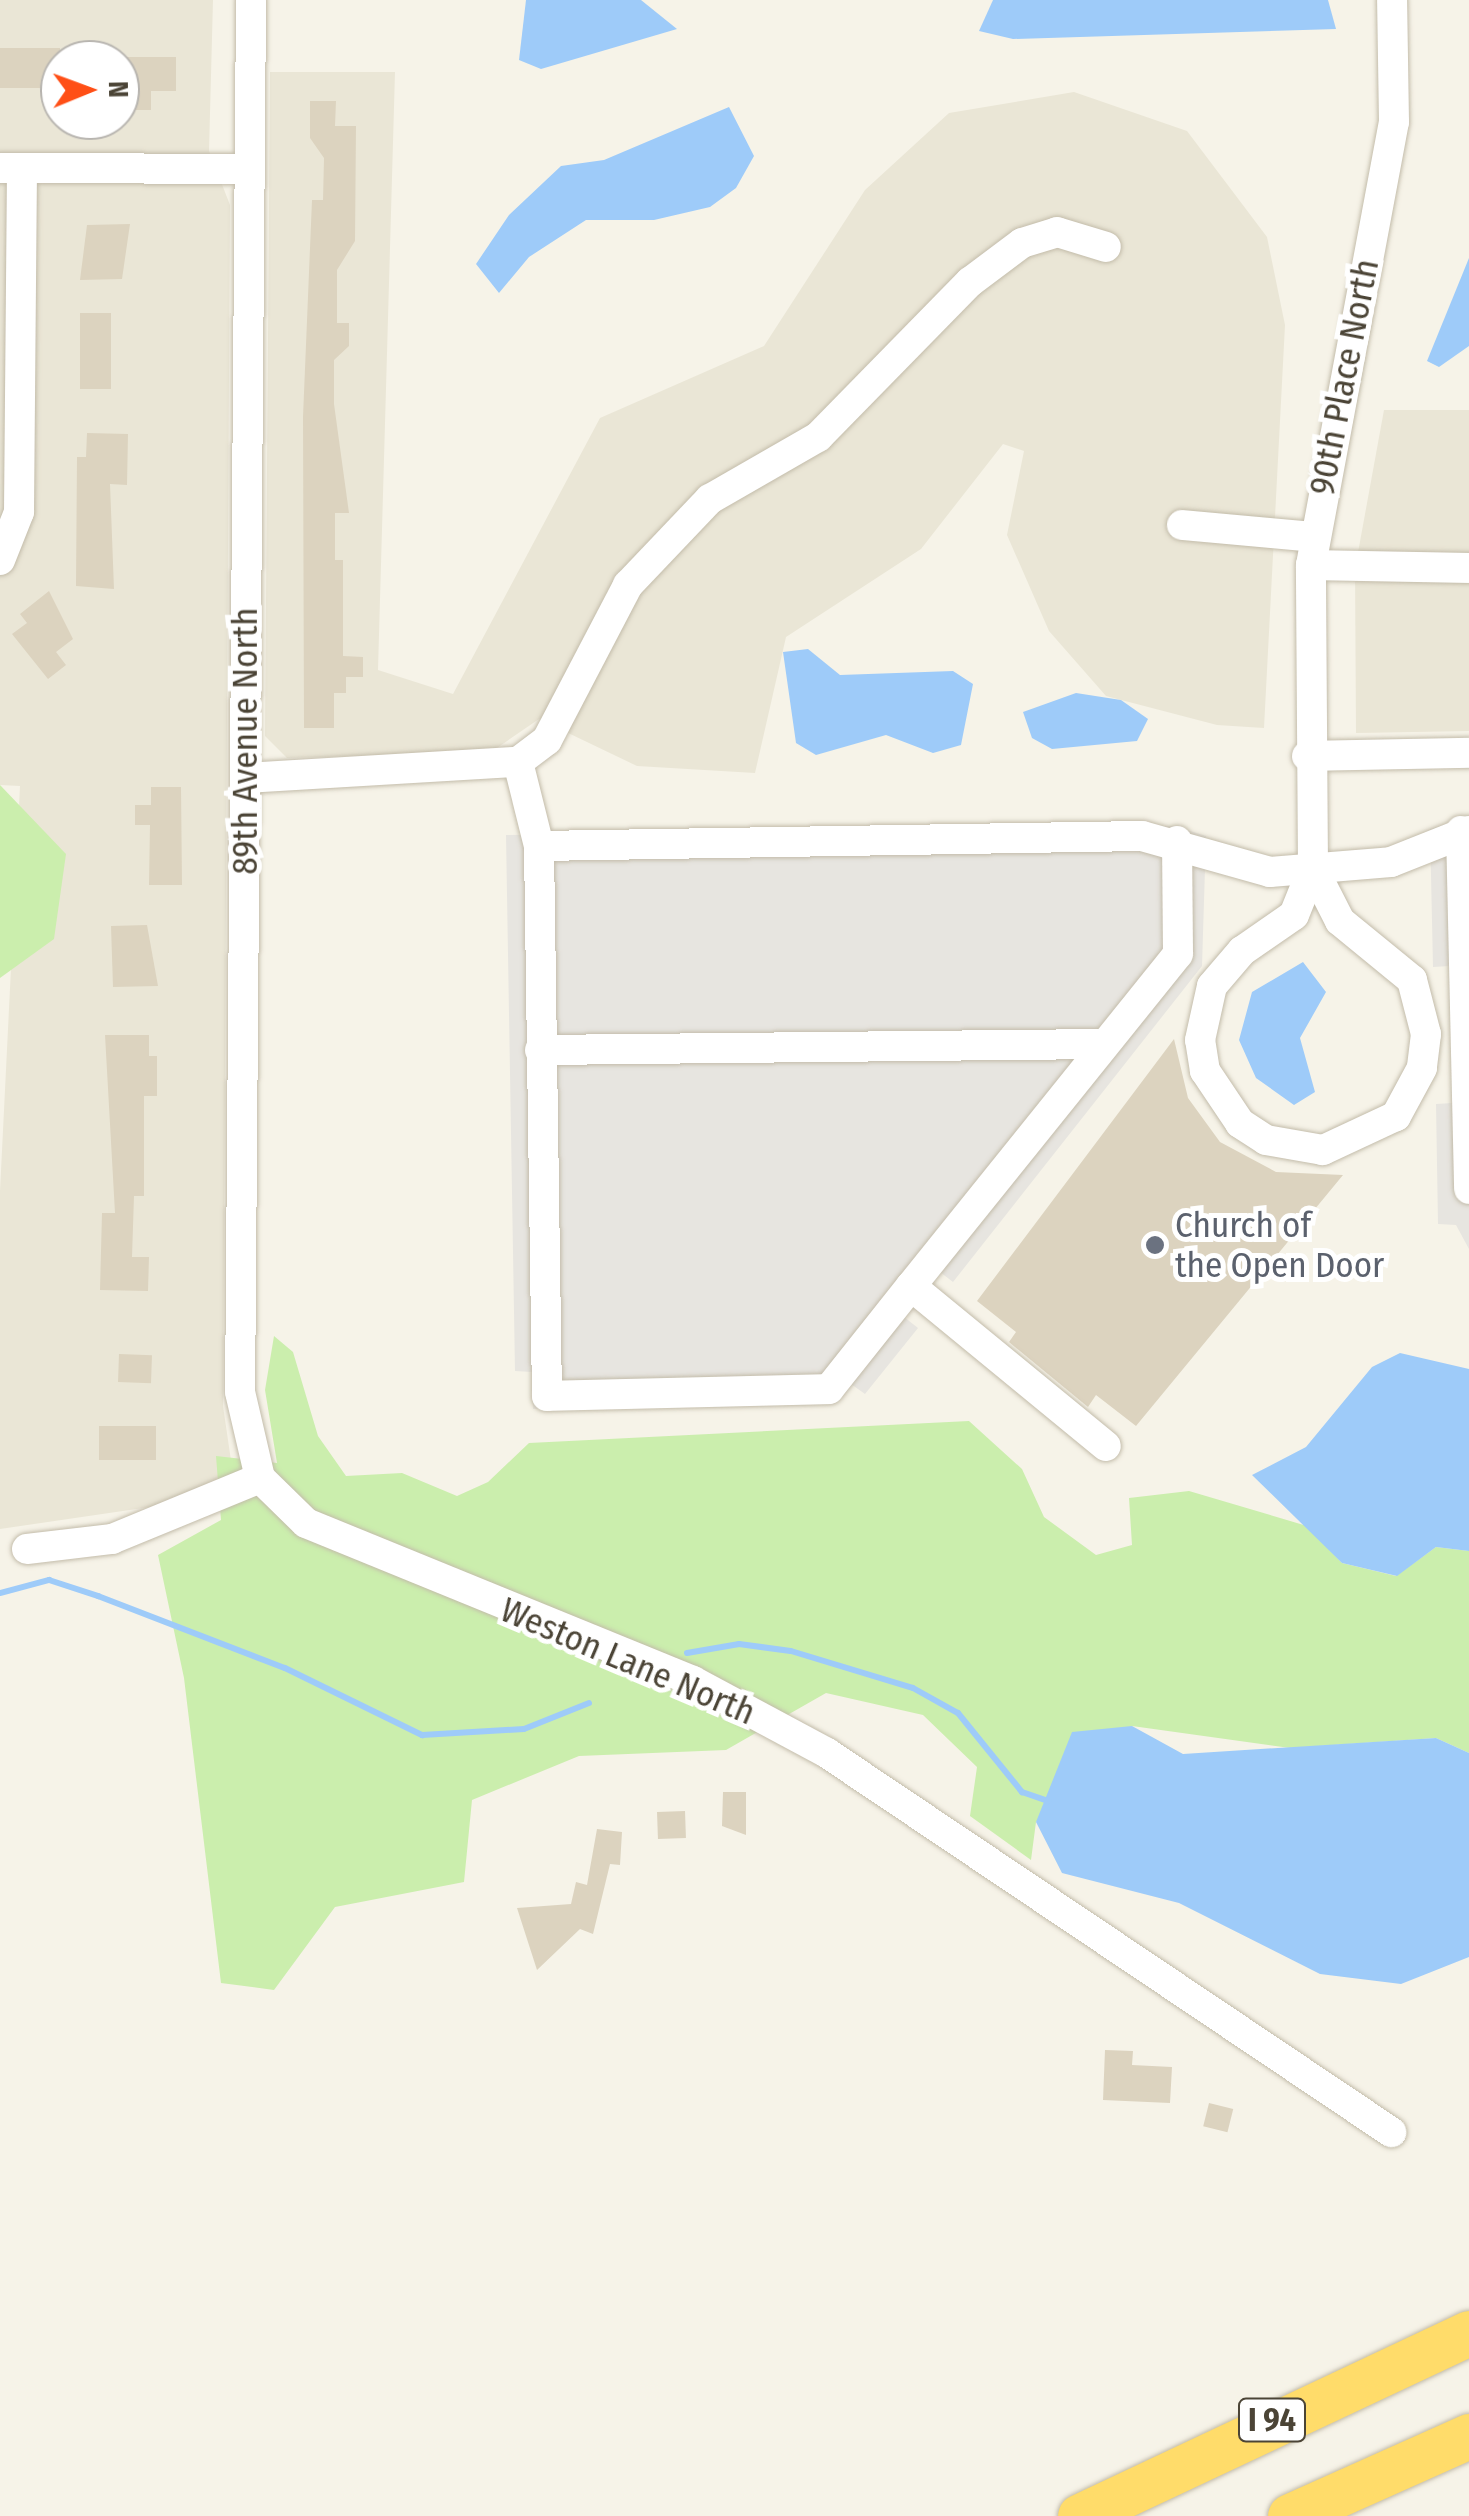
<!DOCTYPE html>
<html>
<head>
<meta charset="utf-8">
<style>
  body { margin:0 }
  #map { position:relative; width:1469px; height:2516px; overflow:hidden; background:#f6f3e8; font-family:"Fira Sans Condensed",sans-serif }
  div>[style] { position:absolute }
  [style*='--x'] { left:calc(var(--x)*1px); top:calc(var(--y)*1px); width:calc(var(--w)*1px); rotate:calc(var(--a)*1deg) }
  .residential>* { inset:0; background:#eae6d6 }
  .green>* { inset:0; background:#cbeead }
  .parking>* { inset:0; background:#e7e5e0 }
  .water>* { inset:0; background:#9ecbf9 }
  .stream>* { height:6px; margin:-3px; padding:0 3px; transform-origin:3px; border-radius:3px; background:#9ecbf9 }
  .building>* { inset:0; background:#dcd3bf; transform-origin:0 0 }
  .roads { filter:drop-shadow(0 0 2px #c3bcaa) drop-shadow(0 0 2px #c3bcaa) }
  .minor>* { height:30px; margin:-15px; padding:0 15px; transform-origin:15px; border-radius:15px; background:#fff }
  .highway>* { height:45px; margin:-22.5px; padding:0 22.5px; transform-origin:22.5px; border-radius:22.5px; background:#ffdc6a }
  .dots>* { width:28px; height:28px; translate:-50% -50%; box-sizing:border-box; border:5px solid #fff; border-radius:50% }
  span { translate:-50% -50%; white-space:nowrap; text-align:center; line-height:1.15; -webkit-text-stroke:10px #fff; paint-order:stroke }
  .shield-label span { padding:2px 8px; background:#fff; border:2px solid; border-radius:8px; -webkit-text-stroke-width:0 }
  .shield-label { font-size:32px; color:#4b4436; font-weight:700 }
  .street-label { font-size:35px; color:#4b4436 }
  .worship-label { font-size:35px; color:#5b616d }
  .left { translate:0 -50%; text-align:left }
  .north { position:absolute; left:40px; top:40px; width:100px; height:100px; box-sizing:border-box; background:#fff; border:2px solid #b7b4af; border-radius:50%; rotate:89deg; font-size:28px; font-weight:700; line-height:40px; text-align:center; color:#4b4436 }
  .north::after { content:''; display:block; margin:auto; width:35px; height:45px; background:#ff4f16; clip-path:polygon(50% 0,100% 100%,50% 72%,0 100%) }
</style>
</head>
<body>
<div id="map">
  <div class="residential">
    <div style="clip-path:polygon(evenodd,0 0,213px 0,209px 151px,230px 205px,223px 1406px,234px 1481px,150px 1507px,0 1529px,0 1191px,20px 786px,0 785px,0 0,60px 60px,120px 60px,120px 120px,60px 120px,60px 60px)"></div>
    <div style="clip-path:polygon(270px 72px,395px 72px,378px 670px,453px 694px,600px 418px,764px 346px,865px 190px,949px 113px,1074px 92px,1187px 131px,1267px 237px,1285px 325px,1264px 728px,1217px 725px,1106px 696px,1049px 631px,1007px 535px,1024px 451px,1003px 444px,921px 549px,786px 637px,755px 773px,637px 766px,539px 719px,491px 752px,287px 758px,265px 736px)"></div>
    <div style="clip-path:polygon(1384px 410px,1469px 410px,1469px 731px,1356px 733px,1355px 569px)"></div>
  </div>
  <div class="green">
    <div style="clip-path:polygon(0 785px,66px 854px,54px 939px,0 978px)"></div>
    <div style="clip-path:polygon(274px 1336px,293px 1352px,318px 1436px,346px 1476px,402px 1473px,457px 1496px,488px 1482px,529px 1443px,969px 1421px,1022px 1469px,1044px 1517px,1096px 1555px,1132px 1545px,1129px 1498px,1189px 1491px,1307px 1526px,1342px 1563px,1396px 1576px,1436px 1547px,1469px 1551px,1469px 1753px,1436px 1738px,1290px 1748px,1132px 1726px,1036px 1822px,1031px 1860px,970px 1816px,977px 1767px,923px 1715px,826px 1693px,726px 1750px,579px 1756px,472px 1800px,464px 1882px,335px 1907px,274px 1990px,221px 1983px,184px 1678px,158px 1555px,221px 1520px,216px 1456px,277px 1463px,265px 1390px)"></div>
  </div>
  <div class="parking">
    <div style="clip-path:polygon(1469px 818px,1469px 1249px,1456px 1225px,1438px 1224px,1436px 1104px,1453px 1103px,1450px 966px,1433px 967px,1430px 829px)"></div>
    <div style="clip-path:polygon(1174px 826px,1206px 836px,1202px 966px,953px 1282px,940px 1272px,904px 1317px,918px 1328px,865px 1394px,851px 1384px,819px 1402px,533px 1409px,532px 1372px,515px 1371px,506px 835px)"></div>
  </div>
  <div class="water">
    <div style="clip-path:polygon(526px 0,641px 0,677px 29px,541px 69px,519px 60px)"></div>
    <div style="clip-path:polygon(993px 0,1328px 0,1336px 29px,1013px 39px,979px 31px)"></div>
    <div style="clip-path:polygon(729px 107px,754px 156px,736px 188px,710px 207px,654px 220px,586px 220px,529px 257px,499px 293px,476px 264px,509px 215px,561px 166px,604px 160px)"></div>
    <div style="clip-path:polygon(1469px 258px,1469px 346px,1439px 367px,1427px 361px)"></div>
    <div style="clip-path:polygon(808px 649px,840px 675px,953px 671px,973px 684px,961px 745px,933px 753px,886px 735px,816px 755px,796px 743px,783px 652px)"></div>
    <div style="clip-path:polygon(1076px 693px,1121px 700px,1148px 719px,1137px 741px,1052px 749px,1032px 738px,1023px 712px)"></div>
    <div style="clip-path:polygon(1303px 962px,1326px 992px,1300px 1038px,1315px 1092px,1294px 1105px,1256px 1078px,1239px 1040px,1252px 992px)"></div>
    <div style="clip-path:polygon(1400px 1353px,1469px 1369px,1469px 1551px,1436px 1547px,1397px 1576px,1342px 1563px,1252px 1475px,1306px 1447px,1372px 1367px)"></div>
    <div style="clip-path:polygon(1132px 1726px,1183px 1754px,1436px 1738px,1469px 1753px,1469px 1957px,1401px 1984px,1320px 1974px,1179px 1903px,1062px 1873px,1036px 1822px,1072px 1732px)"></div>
  </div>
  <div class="stream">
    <div style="--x:0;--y:1593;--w:51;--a:-14.9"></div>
    <div style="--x:49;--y:1580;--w:52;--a:18.1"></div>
    <div style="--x:98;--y:1596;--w:200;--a:21.1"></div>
    <div style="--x:285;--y:1668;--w:153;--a:26.1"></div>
    <div style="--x:422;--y:1735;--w:102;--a:-3.4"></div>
    <div style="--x:524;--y:1729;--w:70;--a:-21.8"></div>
    <div style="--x:687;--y:1653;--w:53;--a:-9.8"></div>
    <div style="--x:739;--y:1644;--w:52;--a:7.7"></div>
    <div style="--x:791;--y:1651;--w:127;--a:16.9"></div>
    <div style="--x:913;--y:1688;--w:51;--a:29.1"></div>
    <div style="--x:958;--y:1713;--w:102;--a:51"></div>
    <div style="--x:1022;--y:1792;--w:28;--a:19"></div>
  </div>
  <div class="building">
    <div style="left:60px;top:48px;width:40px;height:60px;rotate:90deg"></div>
    <div style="clip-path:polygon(124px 57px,176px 57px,176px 91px,151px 91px,151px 110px,120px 110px)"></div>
    <div style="clip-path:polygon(310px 101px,336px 101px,335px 126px,356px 126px,355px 241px,337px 270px,337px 323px,349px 323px,349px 346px,334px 360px,334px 404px,349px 513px,335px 513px,335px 560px,343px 560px,343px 656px,363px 657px,363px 677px,346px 677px,346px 693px,334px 693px,334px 728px,304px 728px,303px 417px,312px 200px,323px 200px,324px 158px,310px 138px)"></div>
    <div style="clip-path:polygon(130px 224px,122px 279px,80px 280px,87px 225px)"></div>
    <div style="left:80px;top:313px;width:31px;height:76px"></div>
    <div style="clip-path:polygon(87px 433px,128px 434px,127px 485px,110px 484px,114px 589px,76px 586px,77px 457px,86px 457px)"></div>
    <div style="clip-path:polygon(49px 591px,73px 639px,56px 652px,66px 665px,48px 679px,12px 634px,27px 623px,20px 614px)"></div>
    <div style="clip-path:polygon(151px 787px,181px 787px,182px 885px,149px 885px,150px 825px,135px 825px,135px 805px,151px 805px)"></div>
    <div style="clip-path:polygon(147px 925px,158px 986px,113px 987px,111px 926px)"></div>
    <div style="clip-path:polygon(105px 1035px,149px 1035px,149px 1056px,157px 1056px,157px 1096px,144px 1096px,144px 1196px,134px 1196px,132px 1257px,149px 1257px,148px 1291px,100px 1290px,102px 1213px,115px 1213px)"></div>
    <div style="clip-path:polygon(1174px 1039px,1188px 1098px,1220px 1142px,1276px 1172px,1343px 1175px,1136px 1426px,1096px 1395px,1088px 1407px,1009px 1342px,1016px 1332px,977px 1301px)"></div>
    <div style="left:119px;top:1354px;width:33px;height:28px;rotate:2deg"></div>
    <div style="left:99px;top:1426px;width:57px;height:34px"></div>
    <div style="clip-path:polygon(723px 1792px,746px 1792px,746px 1835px,722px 1826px)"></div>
    <div style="left:685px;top:1811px;width:27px;height:28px;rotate:88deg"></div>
    <div style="clip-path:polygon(597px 1829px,622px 1832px,620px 1865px,610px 1864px,593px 1934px,580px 1929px,537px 1970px,517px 1908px,571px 1904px,576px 1882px,587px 1885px)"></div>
    <div style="clip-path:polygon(1105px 2050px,1133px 2051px,1132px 2065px,1172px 2067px,1170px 2103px,1103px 2100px)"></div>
    <div style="left:1209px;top:2103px;width:25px;height:24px;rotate:14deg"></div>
  </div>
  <div class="roads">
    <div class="minor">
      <div style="--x:251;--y:0;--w:1392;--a:90.45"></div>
      <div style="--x:240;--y:1392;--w:88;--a:76.9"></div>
      <div style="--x:260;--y:1478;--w:64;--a:44.4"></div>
      <div style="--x:306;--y:1523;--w:418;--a:22.2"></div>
      <div style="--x:693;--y:1681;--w:152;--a:28.2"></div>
      <div style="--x:827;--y:1753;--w:680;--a:33.9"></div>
      <div style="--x:0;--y:168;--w:250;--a:0.2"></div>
      <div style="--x:1182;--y:525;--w:133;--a:5.2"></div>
      <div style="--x:0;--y:560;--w:52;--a:-68.4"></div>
      <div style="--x:19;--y:512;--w:343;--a:-89.5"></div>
      <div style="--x:1311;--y:565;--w:158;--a:1.1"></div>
      <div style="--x:1307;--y:756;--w:162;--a:-1.1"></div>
      <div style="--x:518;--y:762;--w:87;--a:76"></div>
      <div style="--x:539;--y:846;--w:603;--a:-0.95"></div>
      <div style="--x:1142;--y:836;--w:133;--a:15.7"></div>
      <div style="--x:1270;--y:872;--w:121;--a:-4.7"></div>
      <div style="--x:1391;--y:862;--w:84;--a:-21.7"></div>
      <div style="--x:245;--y:778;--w:273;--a:-3.4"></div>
      <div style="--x:518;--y:762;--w:36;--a:-37"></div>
      <div style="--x:547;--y:740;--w:175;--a:-62.4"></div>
      <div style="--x:628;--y:585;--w:119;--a:-46.4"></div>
      <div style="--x:710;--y:499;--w:125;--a:-29.9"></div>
      <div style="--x:818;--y:437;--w:217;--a:-45.6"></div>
      <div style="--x:970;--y:282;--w:65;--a:-36.9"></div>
      <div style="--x:1022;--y:243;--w:37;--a:-17"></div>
      <div style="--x:1057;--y:232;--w:51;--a:17"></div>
      <div style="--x:1461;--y:831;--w:358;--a:88.7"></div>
      <div style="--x:539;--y:846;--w:550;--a:89.17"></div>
      <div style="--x:547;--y:1396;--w:282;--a:-1.4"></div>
      <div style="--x:829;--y:1389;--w:132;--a:-51.5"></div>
      <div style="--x:911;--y:1286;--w:252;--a:39.4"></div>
      <div style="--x:1313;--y:868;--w:303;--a:-90.4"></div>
      <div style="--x:1311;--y:565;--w:451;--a:-79.4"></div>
      <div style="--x:1394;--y:122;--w:122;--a:-90.9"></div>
      <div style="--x:1313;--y:868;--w:59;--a:63"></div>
      <div style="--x:1340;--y:921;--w:93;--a:39.3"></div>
      <div style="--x:1412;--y:980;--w:56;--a:75.5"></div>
      <div style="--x:1426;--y:1034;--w:34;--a:97"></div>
      <div style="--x:1422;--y:1068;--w:55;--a:118.4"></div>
      <div style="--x:1396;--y:1116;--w:81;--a:155"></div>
      <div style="--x:1323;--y:1150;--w:58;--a:-170"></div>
      <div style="--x:1266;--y:1140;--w:31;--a:-147"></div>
      <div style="--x:1240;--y:1123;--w:63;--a:-123.9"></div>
      <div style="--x:1205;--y:1071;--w:31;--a:-99"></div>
      <div style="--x:1200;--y:1040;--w:55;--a:-77.5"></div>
      <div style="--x:1212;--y:986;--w:46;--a:-49.4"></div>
      <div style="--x:1242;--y:951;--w:63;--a:-34.7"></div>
      <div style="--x:1294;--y:915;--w:51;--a:-68"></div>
      <div style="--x:540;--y:1050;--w:560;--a:-0.61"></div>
      <div style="--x:911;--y:1286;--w:426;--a:-51.2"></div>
      <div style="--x:1178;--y:954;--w:113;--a:-90.5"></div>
      <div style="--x:27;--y:1549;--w:86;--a:-6.7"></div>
      <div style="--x:112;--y:1539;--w:160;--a:-22.4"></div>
    </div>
    <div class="highway">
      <div style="--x:1080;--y:2516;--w:430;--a:-25.2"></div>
      <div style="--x:1290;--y:2516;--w:196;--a:-24.1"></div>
    </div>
  </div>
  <div class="dots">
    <div style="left:1155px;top:1245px;background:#6b7280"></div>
  </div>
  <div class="shield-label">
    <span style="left:1272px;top:2420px">I 94</span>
  </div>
  <div class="street-label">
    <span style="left:1344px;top:377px;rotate:-79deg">90th Place North</span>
    <span style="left:245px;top:741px;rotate:-90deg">89th Avenue North</span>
    <span style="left:628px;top:1661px;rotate:23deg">Weston Lane North</span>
  </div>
  <div class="worship-label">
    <span class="left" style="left:1175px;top:1245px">Church of<br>the Open Door</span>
  </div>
  <div class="north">N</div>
</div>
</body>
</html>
